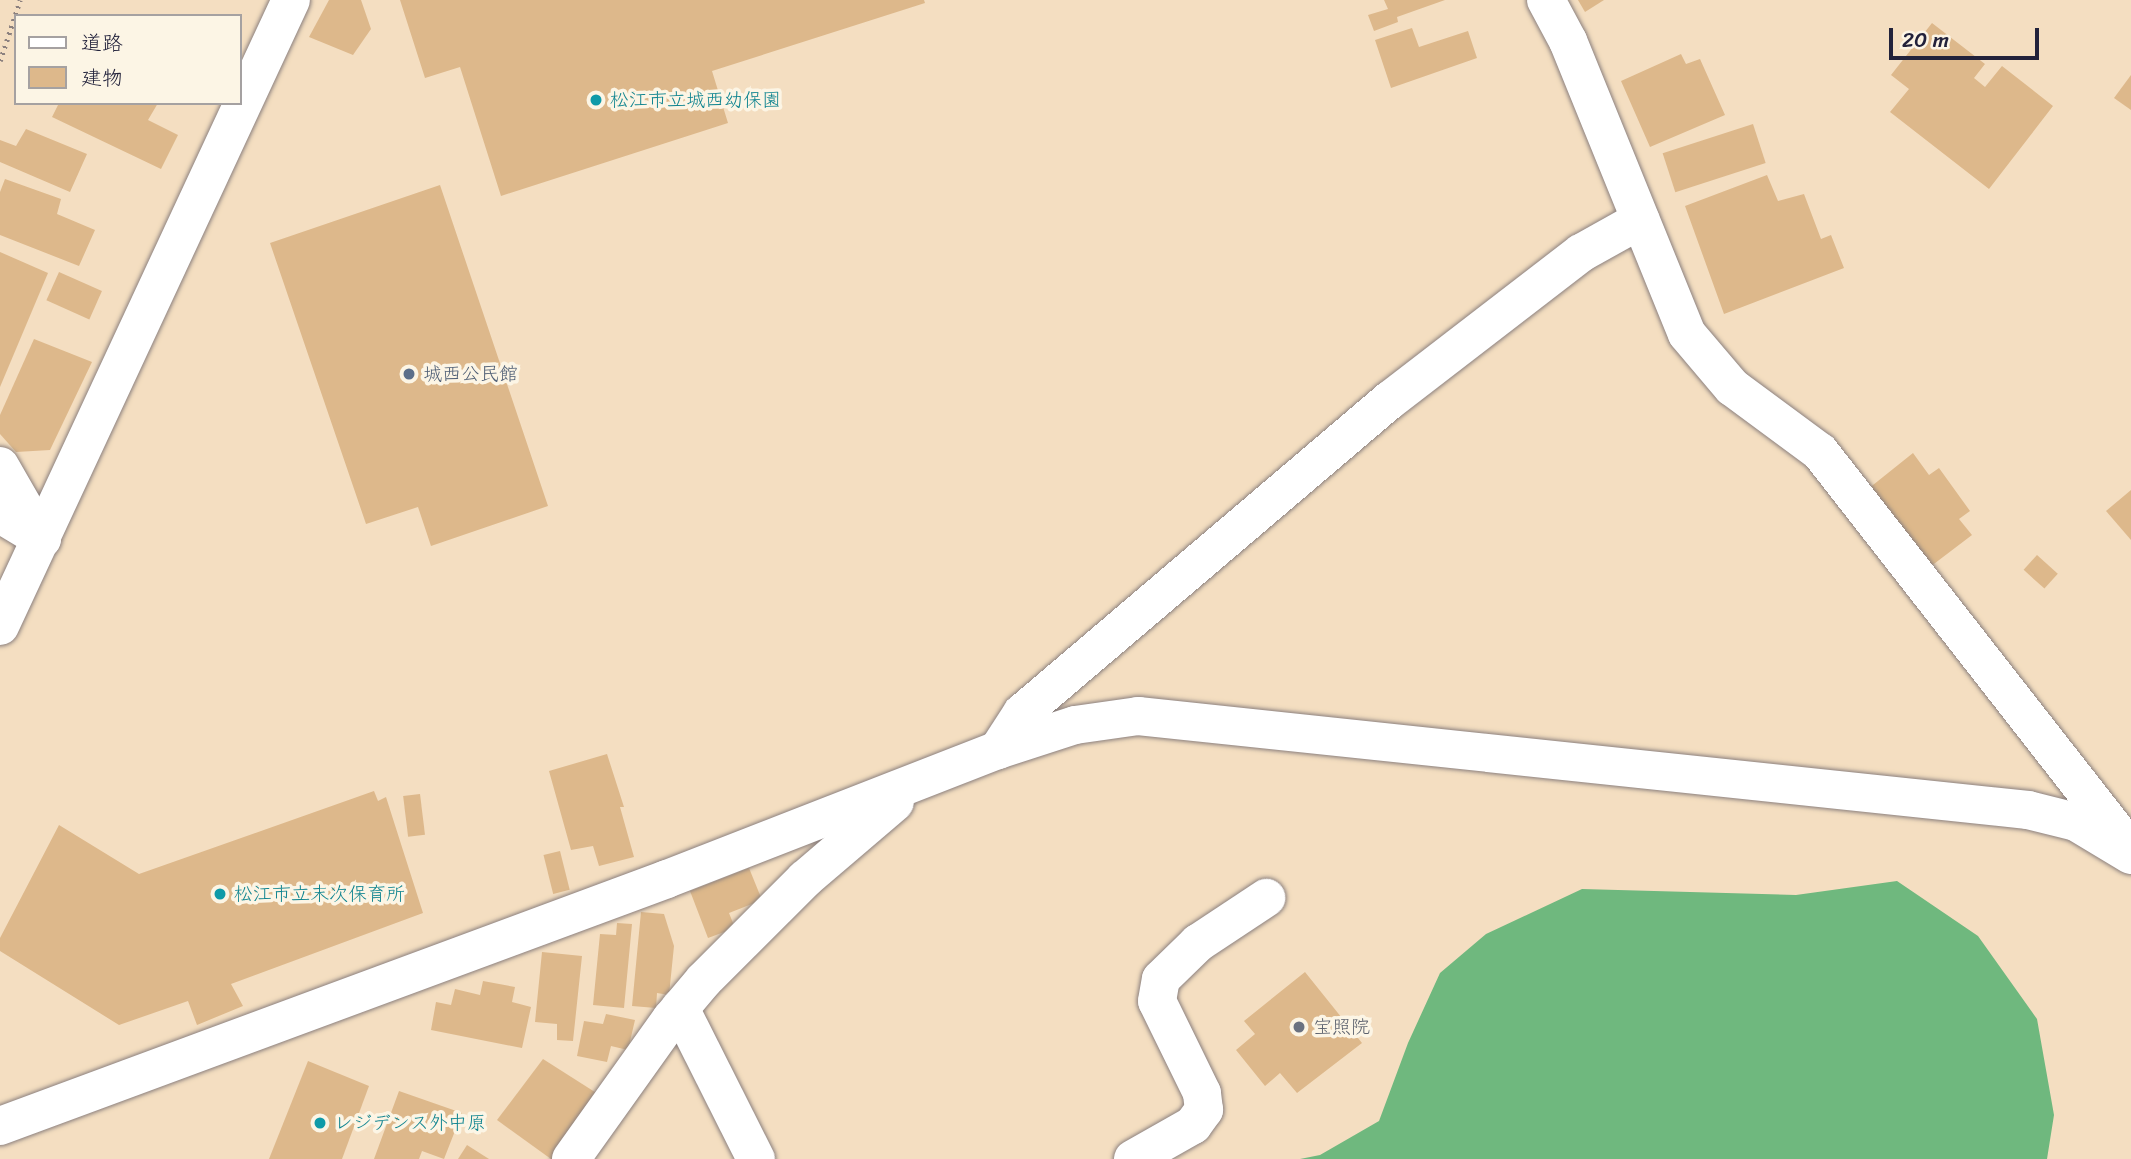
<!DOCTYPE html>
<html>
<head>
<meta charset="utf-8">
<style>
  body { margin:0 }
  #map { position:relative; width:2131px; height:1159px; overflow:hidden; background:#f4dec1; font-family:Sriracha,"Klee One",sans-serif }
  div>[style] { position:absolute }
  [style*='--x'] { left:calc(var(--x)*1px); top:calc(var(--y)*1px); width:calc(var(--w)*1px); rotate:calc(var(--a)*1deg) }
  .forest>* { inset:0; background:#6fb87e }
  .building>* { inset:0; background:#ddb88b; transform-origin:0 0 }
  .path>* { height:4.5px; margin-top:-2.25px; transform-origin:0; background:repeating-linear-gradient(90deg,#8b807e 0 2px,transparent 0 7px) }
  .roads { filter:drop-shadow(0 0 2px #8b807e) drop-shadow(0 0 2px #8b807e) }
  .minor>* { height:38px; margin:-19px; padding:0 19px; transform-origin:19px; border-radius:19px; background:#fff }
  .tertiary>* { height:38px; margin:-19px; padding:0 19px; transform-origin:19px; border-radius:19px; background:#fff }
  .dots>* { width:19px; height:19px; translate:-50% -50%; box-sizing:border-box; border:4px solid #fcf5e5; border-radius:50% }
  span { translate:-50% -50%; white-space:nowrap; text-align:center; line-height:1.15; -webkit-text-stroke:7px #fcf5e5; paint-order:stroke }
  .culture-label { font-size:19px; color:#0d838f }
  .left { translate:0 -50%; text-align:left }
  .service-label { font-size:19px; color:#4e5e75 }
  .worship-label { font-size:19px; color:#5b616d }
  .legend { position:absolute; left:14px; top:14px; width:228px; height:91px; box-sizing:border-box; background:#fcf5e5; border:2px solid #a5a1a1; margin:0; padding:9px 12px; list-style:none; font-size:21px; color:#22223b }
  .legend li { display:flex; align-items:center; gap:14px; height:35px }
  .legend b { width:35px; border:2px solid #a5a1a1 }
  .scale { position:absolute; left:1889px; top:28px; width:150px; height:32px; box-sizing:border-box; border:4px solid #22223b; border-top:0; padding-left:9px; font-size:21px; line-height:24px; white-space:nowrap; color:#22223b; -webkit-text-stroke:5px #fcf5e5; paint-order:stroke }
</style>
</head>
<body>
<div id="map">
  <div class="forest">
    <div style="clip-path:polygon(1897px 881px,1978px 936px,2037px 1019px,2054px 1115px,2047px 1159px,1300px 1159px,1320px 1155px,1379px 1121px,1408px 1043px,1440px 973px,1486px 934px,1582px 889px,1796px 895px)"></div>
  </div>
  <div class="building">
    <div style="clip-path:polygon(329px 0,361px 0,371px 29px,353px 55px,309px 37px)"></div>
    <div style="clip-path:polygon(400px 0,924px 0,925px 3px,712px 71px,728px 123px,501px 196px,460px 67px,425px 78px)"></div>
    <div style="clip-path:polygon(1384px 0,1445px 0,1397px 17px,1398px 22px,1374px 31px,1368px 15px,1388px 9px)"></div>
    <div style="clip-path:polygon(1578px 0,1604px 0,1585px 12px)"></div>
    <div style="clip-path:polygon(1932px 23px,1985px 64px,1974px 78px,1985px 87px,2002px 66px,2053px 106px,1989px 189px,1890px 112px,1909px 89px,1891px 75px)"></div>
    <div style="clip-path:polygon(1412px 28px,1419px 47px,1468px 31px,1477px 58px,1391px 88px,1375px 40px)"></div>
    <div style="clip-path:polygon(1681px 54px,1686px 64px,1700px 59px,1725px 115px,1650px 147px,1621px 81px)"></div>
    <div style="clip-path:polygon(2131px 75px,2131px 110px,2114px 98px)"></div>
    <div style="clip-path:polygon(59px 103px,158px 103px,148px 120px,178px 135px,161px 169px,52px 117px)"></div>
    <div style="left:1753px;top:124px;width:41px;height:95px;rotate:72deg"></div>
    <div style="clip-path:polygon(26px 129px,87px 154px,70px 192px,0 162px,0 140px,16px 146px)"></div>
    <div style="clip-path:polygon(1767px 175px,1778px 201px,1804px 194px,1821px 239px,1831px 235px,1844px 268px,1724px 314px,1685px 206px)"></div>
    <div style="clip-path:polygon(5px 179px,61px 199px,57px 214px,95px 230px,79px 266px,0 235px,0 192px)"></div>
    <div style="clip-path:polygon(440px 185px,548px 506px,431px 546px,418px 507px,366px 524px,270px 243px)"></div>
    <div style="clip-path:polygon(0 252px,48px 273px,0 387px)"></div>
    <div style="left:59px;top:272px;width:47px;height:31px;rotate:24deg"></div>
    <div style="clip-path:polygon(34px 339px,92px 362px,50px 450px,16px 452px,0 434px,0 415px)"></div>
    <div style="clip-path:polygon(1913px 453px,1929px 475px,1939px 468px,1970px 511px,1959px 519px,1972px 535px,1922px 573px,1863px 493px)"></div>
    <div style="clip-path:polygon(2131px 490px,2131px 540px,2106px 511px)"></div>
    <div style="left:2037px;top:555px;width:28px;height:20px;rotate:42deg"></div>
    <div style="clip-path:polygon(607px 754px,624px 807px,620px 807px,634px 857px,599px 866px,593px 846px,571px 850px,549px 771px)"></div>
    <div style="clip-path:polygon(374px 791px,378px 801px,386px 797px,423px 913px,231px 984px,243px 1006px,197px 1025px,188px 1001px,119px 1025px,0 951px,0 938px,59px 825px,139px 874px)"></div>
    <div style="left:420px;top:794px;width:41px;height:17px;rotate:83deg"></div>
    <div style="left:560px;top:851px;width:40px;height:17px;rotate:76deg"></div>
    <div style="clip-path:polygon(749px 868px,762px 900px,729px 913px,735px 928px,708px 938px,690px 891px)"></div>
    <div style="clip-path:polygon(641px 912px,664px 914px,674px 946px,669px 995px,657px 993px,656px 1008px,632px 1006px)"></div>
    <div style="clip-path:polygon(617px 923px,632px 924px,624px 1008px,593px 1005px,600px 934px,616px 935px)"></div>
    <div style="clip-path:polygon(542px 952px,582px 956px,573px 1041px,557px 1040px,557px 1024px,535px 1022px)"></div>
    <div style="clip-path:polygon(1305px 972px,1362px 1043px,1297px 1093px,1280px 1073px,1265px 1086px,1236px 1050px,1255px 1034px,1244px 1021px)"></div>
    <div style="clip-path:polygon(483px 981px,515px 987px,512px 1002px,531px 1007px,522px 1048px,431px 1030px,436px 1002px,451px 1005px,455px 989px,480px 995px)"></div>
    <div style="clip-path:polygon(606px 1014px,635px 1020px,628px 1050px,611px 1046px,607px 1062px,577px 1056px,584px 1021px,603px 1024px)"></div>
    <div style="clip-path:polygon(543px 1059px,598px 1094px,556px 1159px,551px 1159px,497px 1120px)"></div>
    <div style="clip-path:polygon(308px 1061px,369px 1086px,342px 1159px,269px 1159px)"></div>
    <div style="clip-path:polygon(399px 1091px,462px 1113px,444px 1159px,422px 1151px,419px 1159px,374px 1159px)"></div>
    <div style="clip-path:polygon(467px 1145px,489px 1159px,458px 1159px)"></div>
  </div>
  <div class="path">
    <div style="--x:0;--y:61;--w:64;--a:-71.8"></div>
  </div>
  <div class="roads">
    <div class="minor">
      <div style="--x:1546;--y:0;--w:47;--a:61.8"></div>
      <div style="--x:1568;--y:41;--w:316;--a:67.9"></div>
      <div style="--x:1687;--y:334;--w:70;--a:49.7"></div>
      <div style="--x:1732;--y:387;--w:109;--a:36.5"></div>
      <div style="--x:1820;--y:452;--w:492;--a:52"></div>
      <div style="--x:0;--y:466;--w:84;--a:60.1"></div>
      <div style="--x:0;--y:626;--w:690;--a:-65.07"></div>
      <div style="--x:998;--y:750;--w:81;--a:-18"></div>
      <div style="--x:1075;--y:725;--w:64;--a:-8.1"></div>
      <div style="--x:1138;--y:716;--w:895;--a:6.03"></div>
      <div style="--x:2028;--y:810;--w:49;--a:14"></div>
      <div style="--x:2076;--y:822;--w:64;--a:31"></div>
      <div style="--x:680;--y:1008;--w:169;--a:63.3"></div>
      <div style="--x:0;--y:1126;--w:711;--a:-20.32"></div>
      <div style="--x:667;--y:879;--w:355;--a:-21.3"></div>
      <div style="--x:998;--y:750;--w:44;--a:-57"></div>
      <div style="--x:1022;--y:713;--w:483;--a:-40.4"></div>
      <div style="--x:1390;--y:400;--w:241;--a:-37.6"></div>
      <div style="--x:1581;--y:253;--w:68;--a:-29.2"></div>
      <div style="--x:571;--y:1159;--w:172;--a:-54.5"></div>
      <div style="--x:671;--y:1019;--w:51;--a:-49.8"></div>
      <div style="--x:704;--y:980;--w:143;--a:-45"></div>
      <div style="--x:805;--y:879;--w:118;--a:-40.5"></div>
      <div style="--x:1133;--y:1159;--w:69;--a:-29.5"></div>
      <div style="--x:1193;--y:1125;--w:19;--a:-54"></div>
      <div style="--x:1204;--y:1110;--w:17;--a:-97"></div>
      <div style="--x:1202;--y:1093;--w:102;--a:-116.1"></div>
      <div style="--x:1157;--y:1001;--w:22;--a:-80"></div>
      <div style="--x:1161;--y:979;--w:52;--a:-44.2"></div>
      <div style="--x:1198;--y:943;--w:82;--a:-33.5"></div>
    </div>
    <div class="tertiary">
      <div style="--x:0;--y:514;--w:49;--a:30.8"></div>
    </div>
  </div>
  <div class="dots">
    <div style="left:596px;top:100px;background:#0f9aa8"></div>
    <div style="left:409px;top:374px;background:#5c6f8a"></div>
    <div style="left:220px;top:894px;background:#0f9aa8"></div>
    <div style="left:1299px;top:1027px;background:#6b7280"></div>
    <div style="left:320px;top:1123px;background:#0f9aa8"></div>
  </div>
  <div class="culture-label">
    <span class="left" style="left:610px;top:100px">松江市立城西幼保園</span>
    <span class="left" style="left:234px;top:894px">松江市立末次保育所</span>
    <span class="left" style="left:334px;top:1123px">レジデンス外中原</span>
  </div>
  <div class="service-label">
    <span class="left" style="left:423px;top:374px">城西公民館</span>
  </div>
  <div class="worship-label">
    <span class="left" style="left:1313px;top:1027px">宝照院</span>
  </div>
  <ul class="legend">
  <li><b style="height:9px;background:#fff"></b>道路</li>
  <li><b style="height:19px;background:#ddb88b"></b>建物</li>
  </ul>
  <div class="scale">20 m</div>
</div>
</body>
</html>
